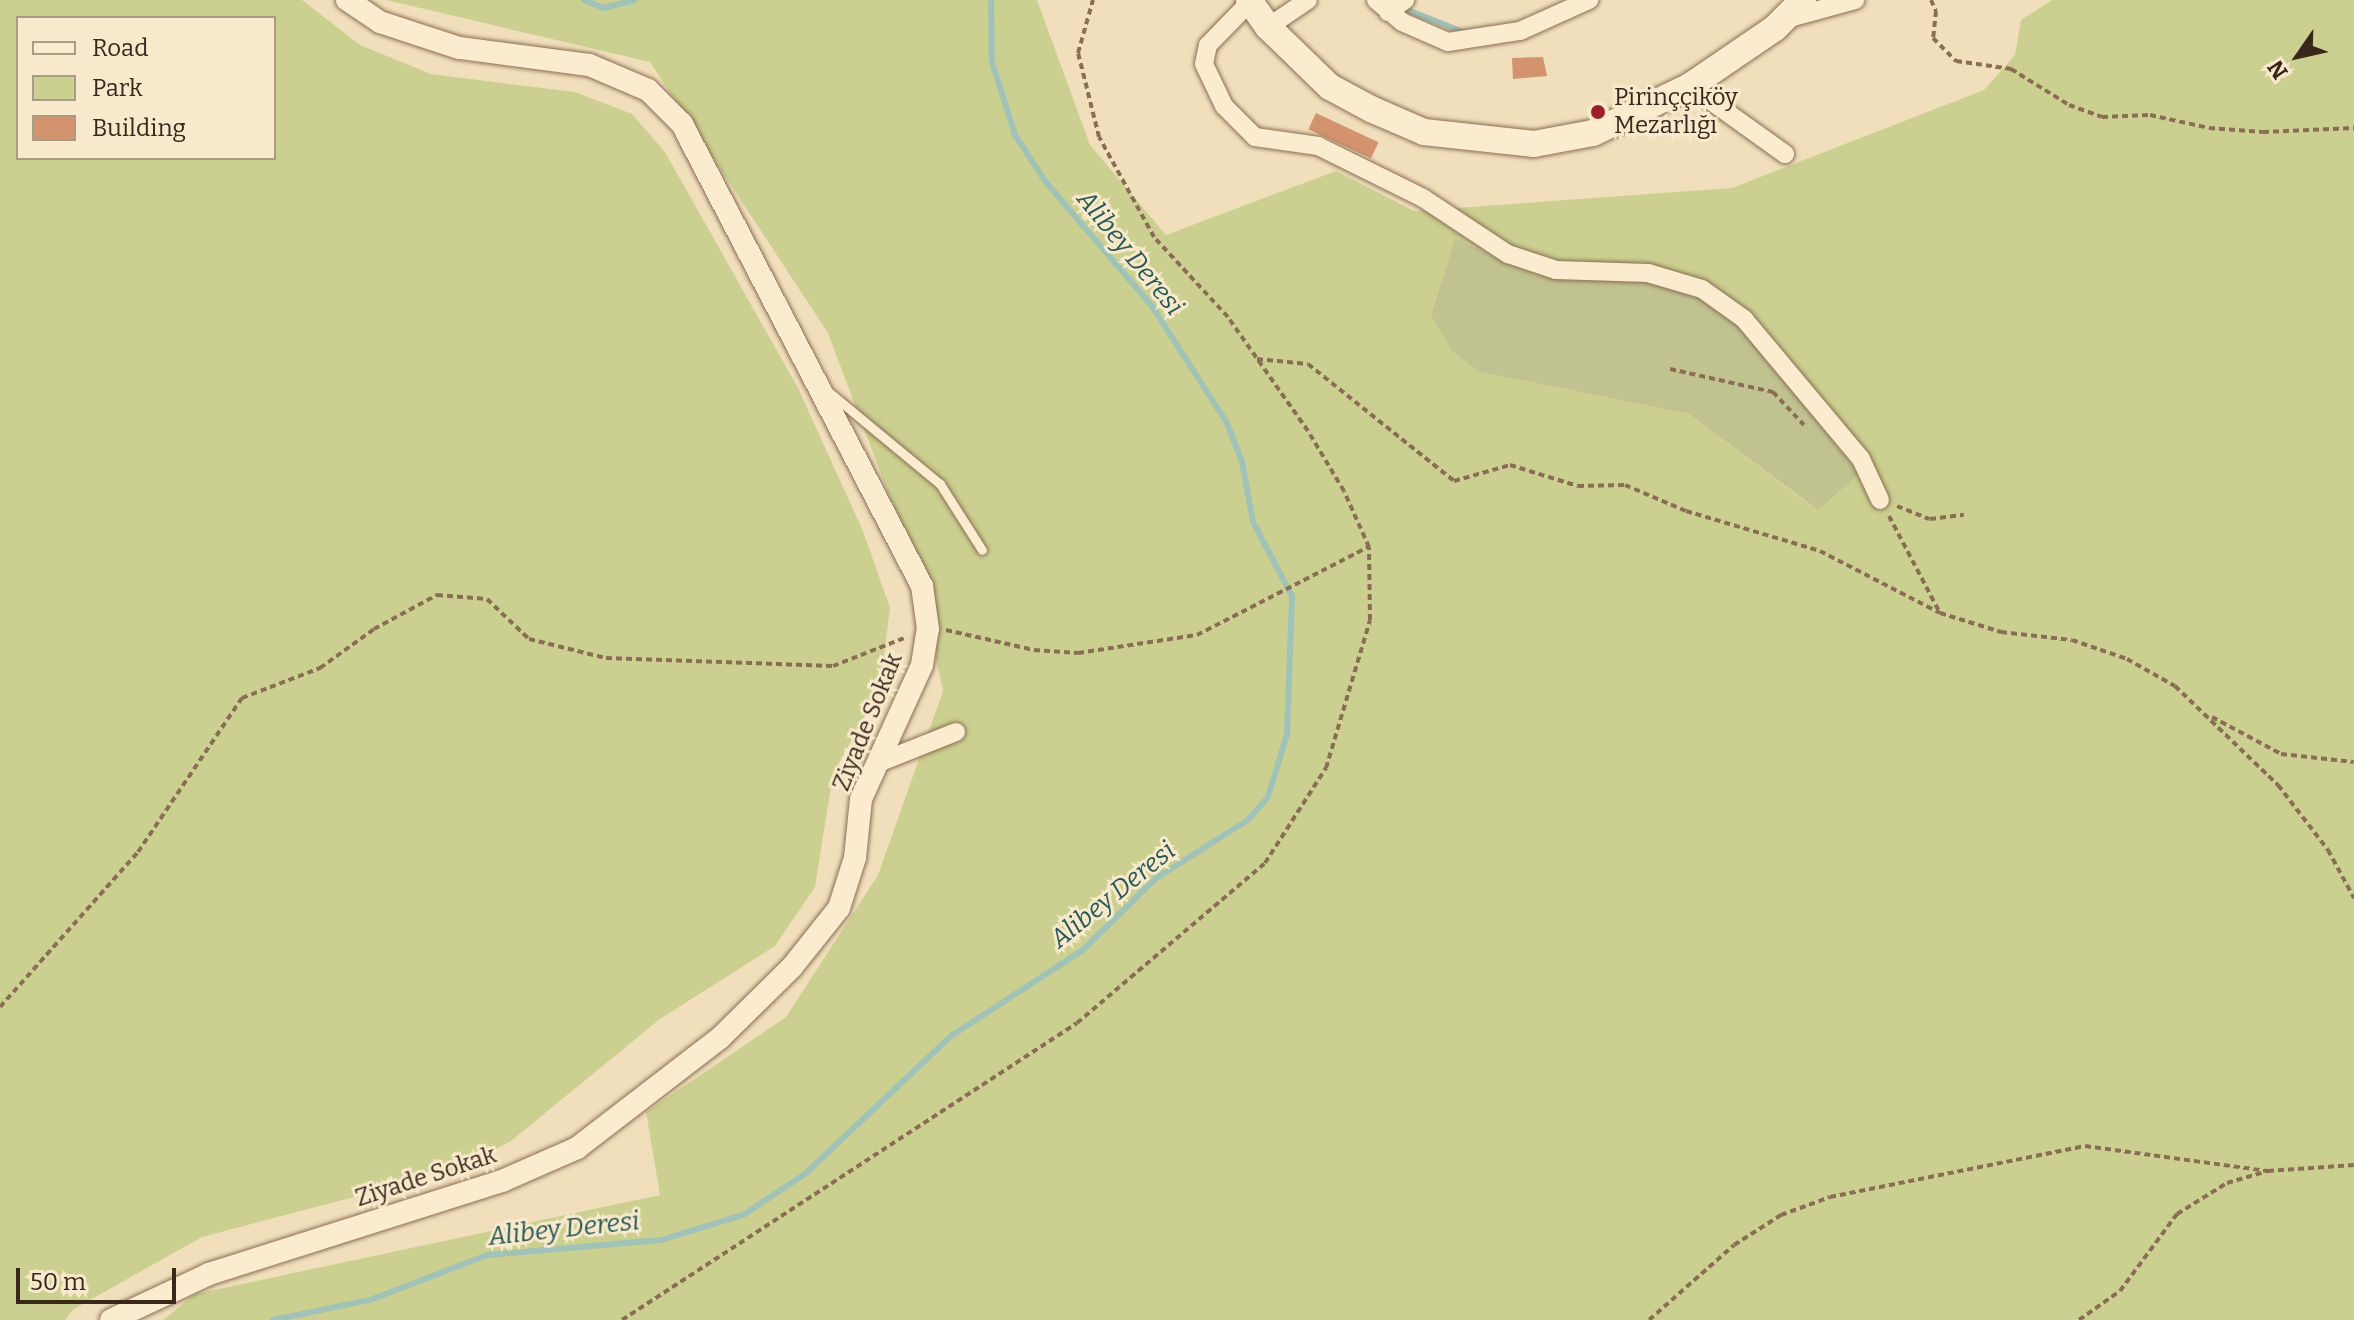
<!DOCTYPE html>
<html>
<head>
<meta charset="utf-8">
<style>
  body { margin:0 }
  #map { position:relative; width:2354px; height:1320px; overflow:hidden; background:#f1dfbc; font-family:Bitter,serif }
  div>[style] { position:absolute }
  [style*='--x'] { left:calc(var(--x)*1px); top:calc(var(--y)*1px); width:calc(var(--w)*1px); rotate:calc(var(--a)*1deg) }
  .green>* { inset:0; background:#cbd090 }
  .cemetery>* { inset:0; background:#c0c390 }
  .stream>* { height:6px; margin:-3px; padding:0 3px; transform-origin:3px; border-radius:3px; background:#a1c2b6 }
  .building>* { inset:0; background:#d3936f; transform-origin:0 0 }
  .path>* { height:4px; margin-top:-2px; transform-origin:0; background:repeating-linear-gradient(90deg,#8a6e54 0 6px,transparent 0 10px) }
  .roads { filter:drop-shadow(0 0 2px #8a6e54) drop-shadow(0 0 2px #8a6e54) }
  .service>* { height:9px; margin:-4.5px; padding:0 4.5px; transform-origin:4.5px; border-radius:4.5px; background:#fbecd0 }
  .minor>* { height:18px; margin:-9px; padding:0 9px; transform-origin:9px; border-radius:9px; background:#fbecd0 }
  .tertiary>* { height:22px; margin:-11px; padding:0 11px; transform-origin:11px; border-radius:11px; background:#fbecd0 }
  .secondary>* { height:26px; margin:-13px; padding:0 13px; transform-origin:13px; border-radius:13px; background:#fbecd0 }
  .dots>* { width:22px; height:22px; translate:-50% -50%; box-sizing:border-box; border:4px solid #f8e9cc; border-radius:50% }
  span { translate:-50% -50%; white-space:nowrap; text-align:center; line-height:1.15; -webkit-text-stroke:6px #f8e9cc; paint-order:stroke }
  .poi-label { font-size:24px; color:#38271a }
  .left { translate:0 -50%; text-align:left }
  .street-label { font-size:24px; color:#38271a }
  .water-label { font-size:26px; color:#285953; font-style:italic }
  .legend { position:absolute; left:16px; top:16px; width:260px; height:144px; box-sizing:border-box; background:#f8e9cc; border:2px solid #ab9b85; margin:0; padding:10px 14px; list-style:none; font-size:24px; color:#38271a }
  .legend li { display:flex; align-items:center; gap:16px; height:40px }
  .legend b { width:40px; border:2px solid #ab9b85 }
  .north { position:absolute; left:2258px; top:16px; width:80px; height:80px; -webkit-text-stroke:6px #f8e9cc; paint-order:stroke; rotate:236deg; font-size:22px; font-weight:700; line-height:32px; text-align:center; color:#38271a }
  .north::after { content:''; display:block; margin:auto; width:28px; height:36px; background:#38271a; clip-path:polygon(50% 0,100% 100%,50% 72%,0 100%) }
  .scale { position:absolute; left:16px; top:1268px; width:160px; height:36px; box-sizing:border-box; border:4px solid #38271a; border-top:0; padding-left:10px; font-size:24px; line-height:28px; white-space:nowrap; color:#38271a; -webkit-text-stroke:6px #f8e9cc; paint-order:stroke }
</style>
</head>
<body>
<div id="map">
  <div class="green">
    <div style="clip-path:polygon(evenodd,0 0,302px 0,360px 45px,431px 74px,575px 92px,632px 114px,665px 152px,798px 388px,863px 531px,890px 608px,880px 688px,833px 774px,815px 887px,775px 946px,660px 1019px,511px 1141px,457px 1170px,202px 1237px,74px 1309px,65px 1320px,0 1320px,0 0,18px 18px,274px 18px,274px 158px,18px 158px,18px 18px)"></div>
    <div style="clip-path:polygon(evenodd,386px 0,1037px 0,1090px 145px,1166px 235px,1336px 171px,1414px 211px,1732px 188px,1984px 90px,2015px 55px,2021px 20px,2052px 0,2354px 0,2354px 1320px,163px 1320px,195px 1294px,660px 1195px,646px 1112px,786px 1017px,878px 875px,943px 691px,916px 567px,828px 333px,650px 62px,386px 0,1455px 238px,1536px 276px,1817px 510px,1689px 414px,1481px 372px,1431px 315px,1455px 238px)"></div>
  </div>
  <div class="cemetery">
    <div style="clip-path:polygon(1455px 238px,1536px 276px,1646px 280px,1695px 293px,1738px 323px,1859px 474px,1818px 510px,1689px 414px,1480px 372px,1452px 351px,1431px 315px)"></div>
  </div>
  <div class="stream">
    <div style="--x:584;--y:0;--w:21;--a:23"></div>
    <div style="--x:603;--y:8;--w:32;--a:-14"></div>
    <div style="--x:1410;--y:11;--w:57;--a:21.6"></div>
    <div style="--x:273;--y:1320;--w:99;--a:-11.7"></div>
    <div style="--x:370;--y:1300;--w:125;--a:-21"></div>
    <div style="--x:487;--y:1255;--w:175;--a:-4.9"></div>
    <div style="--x:661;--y:1240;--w:86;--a:-17"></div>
    <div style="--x:743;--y:1215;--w:74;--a:-33.5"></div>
    <div style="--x:805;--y:1174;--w:201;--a:-43.4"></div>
    <div style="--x:951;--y:1036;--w:158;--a:-33.1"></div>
    <div style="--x:1083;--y:950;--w:101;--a:-44.6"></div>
    <div style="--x:1155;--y:879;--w:110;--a:-32.4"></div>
    <div style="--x:1248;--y:820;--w:30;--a:-49"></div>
    <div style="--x:1268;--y:797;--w:66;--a:-73.2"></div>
    <div style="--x:1287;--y:734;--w:138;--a:-87.9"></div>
    <div style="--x:1292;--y:596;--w:84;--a:-117.8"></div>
    <div style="--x:1253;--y:522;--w:61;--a:-100.4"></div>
    <div style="--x:1242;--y:462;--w:42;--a:-111"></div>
    <div style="--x:1227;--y:423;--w:139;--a:-122.7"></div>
    <div style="--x:1152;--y:306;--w:165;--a:-130.6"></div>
    <div style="--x:1045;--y:181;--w:55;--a:-123.1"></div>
    <div style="--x:1015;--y:135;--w:77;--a:-107.5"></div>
    <div style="--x:992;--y:62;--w:62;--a:-90.9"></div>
  </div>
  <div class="building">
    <div style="clip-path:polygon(1543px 57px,1547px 76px,1513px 79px,1512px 58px)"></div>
    <div style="left:1316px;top:113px;width:69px;height:18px;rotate:25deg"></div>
  </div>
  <div class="path">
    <div style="--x:1931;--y:0;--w:12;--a:66"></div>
    <div style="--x:1936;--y:11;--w:27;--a:96"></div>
    <div style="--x:1933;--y:38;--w:33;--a:45"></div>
    <div style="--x:1956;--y:61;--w:56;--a:8.3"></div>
    <div style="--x:2011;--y:69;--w:68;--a:31.8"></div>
    <div style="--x:2069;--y:105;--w:35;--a:20"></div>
    <div style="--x:2102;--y:117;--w:48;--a:-2.4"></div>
    <div style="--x:2150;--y:115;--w:60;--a:12.4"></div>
    <div style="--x:2209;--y:128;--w:54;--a:4.2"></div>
    <div style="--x:2263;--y:132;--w:91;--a:-2.5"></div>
    <div style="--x:1257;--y:359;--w:51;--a:5.6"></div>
    <div style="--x:1308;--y:364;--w:187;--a:38.7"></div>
    <div style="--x:1454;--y:481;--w:58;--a:-15.9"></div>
    <div style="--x:1510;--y:465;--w:71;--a:17.2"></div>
    <div style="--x:1578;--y:486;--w:47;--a:-1.2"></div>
    <div style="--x:1625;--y:485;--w:66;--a:23.1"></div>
    <div style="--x:1686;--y:511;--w:140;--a:16.6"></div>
    <div style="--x:1820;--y:551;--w:135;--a:27.3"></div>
    <div style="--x:1670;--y:369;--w:106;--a:12.6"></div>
    <div style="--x:1773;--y:392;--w:45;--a:46.8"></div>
    <div style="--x:1897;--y:506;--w:35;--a:22"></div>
    <div style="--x:1930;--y:519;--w:34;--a:-7"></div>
    <div style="--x:1889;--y:516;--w:110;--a:62.3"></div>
    <div style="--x:1940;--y:613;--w:64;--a:17.3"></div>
    <div style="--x:2001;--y:632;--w:71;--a:6.4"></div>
    <div style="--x:2072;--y:640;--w:58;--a:19.1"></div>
    <div style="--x:2127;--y:659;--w:55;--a:29.4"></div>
    <div style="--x:2175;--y:686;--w:143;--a:43.9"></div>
    <div style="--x:2278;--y:785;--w:82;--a:52.4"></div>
    <div style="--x:2328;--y:850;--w:55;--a:61.6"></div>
    <div style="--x:946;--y:630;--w:90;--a:12.8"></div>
    <div style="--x:1034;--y:650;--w:44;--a:3.9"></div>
    <div style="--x:1078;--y:653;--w:120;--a:-8.6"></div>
    <div style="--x:1197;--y:635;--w:192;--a:-27.2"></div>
    <div style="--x:2212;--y:717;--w:78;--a:28.2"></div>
    <div style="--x:2281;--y:754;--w:73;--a:6.3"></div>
    <div style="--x:0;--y:1007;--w:208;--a:-48.3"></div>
    <div style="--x:138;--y:852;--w:186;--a:-56"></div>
    <div style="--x:242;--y:698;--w:84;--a:-21"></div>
    <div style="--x:320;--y:668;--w:67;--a:-35.8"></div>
    <div style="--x:374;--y:629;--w:72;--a:-28.4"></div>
    <div style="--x:437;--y:595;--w:50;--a:4.6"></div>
    <div style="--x:487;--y:599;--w:58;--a:43.6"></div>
    <div style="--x:529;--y:639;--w:79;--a:13.9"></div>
    <div style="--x:606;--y:658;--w:227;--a:2"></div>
    <div style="--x:833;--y:666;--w:79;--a:-21.4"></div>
    <div style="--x:622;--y:1320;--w:543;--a:-33.13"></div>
    <div style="--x:1077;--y:1023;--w:247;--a:-40.4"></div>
    <div style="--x:1265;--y:863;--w:113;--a:-57.3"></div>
    <div style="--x:1326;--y:768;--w:154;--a:-73.4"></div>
    <div style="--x:1370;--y:620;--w:73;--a:-90.8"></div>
    <div style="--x:1369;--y:547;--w:61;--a:-114.1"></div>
    <div style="--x:1344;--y:491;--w:70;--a:-121"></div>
    <div style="--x:1308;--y:431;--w:139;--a:-125.1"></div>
    <div style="--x:1228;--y:317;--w:109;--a:-132.8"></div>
    <div style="--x:1154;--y:237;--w:114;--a:-118.8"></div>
    <div style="--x:1099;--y:137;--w:87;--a:-104"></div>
    <div style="--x:1078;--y:53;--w:55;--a:-74.2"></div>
    <div style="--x:1649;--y:1320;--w:113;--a:-41.4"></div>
    <div style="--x:1734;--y:1245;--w:56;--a:-32.6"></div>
    <div style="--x:1781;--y:1215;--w:52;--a:-20.2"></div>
    <div style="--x:1830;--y:1197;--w:260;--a:-11.3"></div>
    <div style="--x:2085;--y:1146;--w:185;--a:7.8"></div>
    <div style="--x:2079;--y:1320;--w:50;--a:-35.3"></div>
    <div style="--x:2120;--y:1291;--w:96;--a:-53.5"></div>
    <div style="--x:2177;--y:1214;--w:59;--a:-31.8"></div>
    <div style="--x:2227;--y:1183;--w:43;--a:-16.3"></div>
    <div style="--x:2268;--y:1171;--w:86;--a:-4"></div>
  </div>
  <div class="roads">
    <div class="service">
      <div style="--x:830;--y:393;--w:143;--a:39.6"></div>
      <div style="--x:940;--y:484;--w:78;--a:57.5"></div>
    </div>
    <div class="minor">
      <div style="--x:1376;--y:0;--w:34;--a:40"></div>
      <div style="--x:1402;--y:22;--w:50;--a:23.5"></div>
      <div style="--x:1448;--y:42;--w:73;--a:-8.7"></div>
      <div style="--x:1520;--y:31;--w:76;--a:-24.2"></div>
      <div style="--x:1250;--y:2;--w:60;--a:134.3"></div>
      <div style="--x:1208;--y:45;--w:19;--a:102"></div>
      <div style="--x:1204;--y:64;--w:47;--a:64.5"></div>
      <div style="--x:1224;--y:106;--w:44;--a:45"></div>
      <div style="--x:1255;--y:137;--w:64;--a:8.1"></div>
      <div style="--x:1318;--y:146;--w:117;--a:26.3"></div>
      <div style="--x:1423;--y:198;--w:102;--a:33.4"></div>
      <div style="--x:1508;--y:254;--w:51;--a:18.4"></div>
      <div style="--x:1556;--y:270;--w:92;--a:1.9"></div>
      <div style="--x:1648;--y:273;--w:56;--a:16.5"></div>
      <div style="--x:1702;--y:289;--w:52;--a:35.5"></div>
      <div style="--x:1744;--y:319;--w:182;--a:50.1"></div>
      <div style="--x:1861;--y:459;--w:45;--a:65.1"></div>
      <div style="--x:1388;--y:12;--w:21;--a:-35"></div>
      <div style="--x:1786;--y:19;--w:72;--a:-15.4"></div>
      <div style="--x:1268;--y:27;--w:48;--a:-34"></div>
      <div style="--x:1690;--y:86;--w:117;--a:35.6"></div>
      <div style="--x:878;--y:763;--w:84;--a:-21.7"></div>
    </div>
    <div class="tertiary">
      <div style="--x:111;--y:1320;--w:108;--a:-25.1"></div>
      <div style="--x:209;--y:1274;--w:307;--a:-17.6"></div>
      <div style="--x:502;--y:1181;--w:82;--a:-23.7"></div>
      <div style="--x:577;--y:1148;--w:180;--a:-37.6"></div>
      <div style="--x:720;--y:1038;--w:101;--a:-44.6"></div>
      <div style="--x:792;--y:967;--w:75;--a:-51.5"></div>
      <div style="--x:839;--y:908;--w:52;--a:-72.3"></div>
      <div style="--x:855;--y:858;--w:59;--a:-84.2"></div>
      <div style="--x:861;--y:799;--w:147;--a:-65.5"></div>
      <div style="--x:922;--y:665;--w:36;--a:-81"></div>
      <div style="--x:928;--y:629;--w:43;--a:-97.9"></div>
      <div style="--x:922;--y:586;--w:521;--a:-117.45"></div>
      <div style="--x:682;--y:124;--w:48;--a:-135"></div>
      <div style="--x:648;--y:90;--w:64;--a:-157"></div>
      <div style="--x:589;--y:65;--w:131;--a:-172.5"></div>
      <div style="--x:459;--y:48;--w:83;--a:-161.8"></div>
      <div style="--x:380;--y:22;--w:40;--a:-146"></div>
    </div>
    <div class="secondary">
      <div style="--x:1249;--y:0;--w:33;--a:55"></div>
      <div style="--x:1268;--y:27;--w:86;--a:44.1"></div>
      <div style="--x:1330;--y:87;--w:47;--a:28.2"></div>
      <div style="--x:1371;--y:109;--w:58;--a:23.5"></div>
      <div style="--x:1424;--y:132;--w:111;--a:6.2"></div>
      <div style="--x:1534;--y:144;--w:60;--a:-10.6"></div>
      <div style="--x:1593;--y:133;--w:108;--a:-25.9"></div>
      <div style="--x:1690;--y:86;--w:103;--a:-34.3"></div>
      <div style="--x:1775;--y:28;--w:40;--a:-45"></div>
    </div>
  </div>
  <div class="dots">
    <div style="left:1598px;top:112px;background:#9e2027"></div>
  </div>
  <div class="poi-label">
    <span class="left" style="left:1614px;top:112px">Pirinççiköy<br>Mezarlığı</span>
  </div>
  <div class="street-label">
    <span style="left:868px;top:722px;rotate:-68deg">Ziyade Sokak</span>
    <span style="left:426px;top:1177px;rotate:-18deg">Ziyade Sokak</span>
  </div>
  <div class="water-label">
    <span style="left:1130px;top:253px;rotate:51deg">Alibey Deresi</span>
    <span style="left:1113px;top:895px;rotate:-39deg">Alibey Deresi</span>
    <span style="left:564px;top:1229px;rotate:-6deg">Alibey Deresi</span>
  </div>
  <ul class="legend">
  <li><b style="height:10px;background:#fbecd0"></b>Road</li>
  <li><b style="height:22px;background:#cbd090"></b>Park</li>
  <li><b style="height:22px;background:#d3936f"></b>Building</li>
  </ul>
  <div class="north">N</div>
  <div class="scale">50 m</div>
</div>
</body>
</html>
